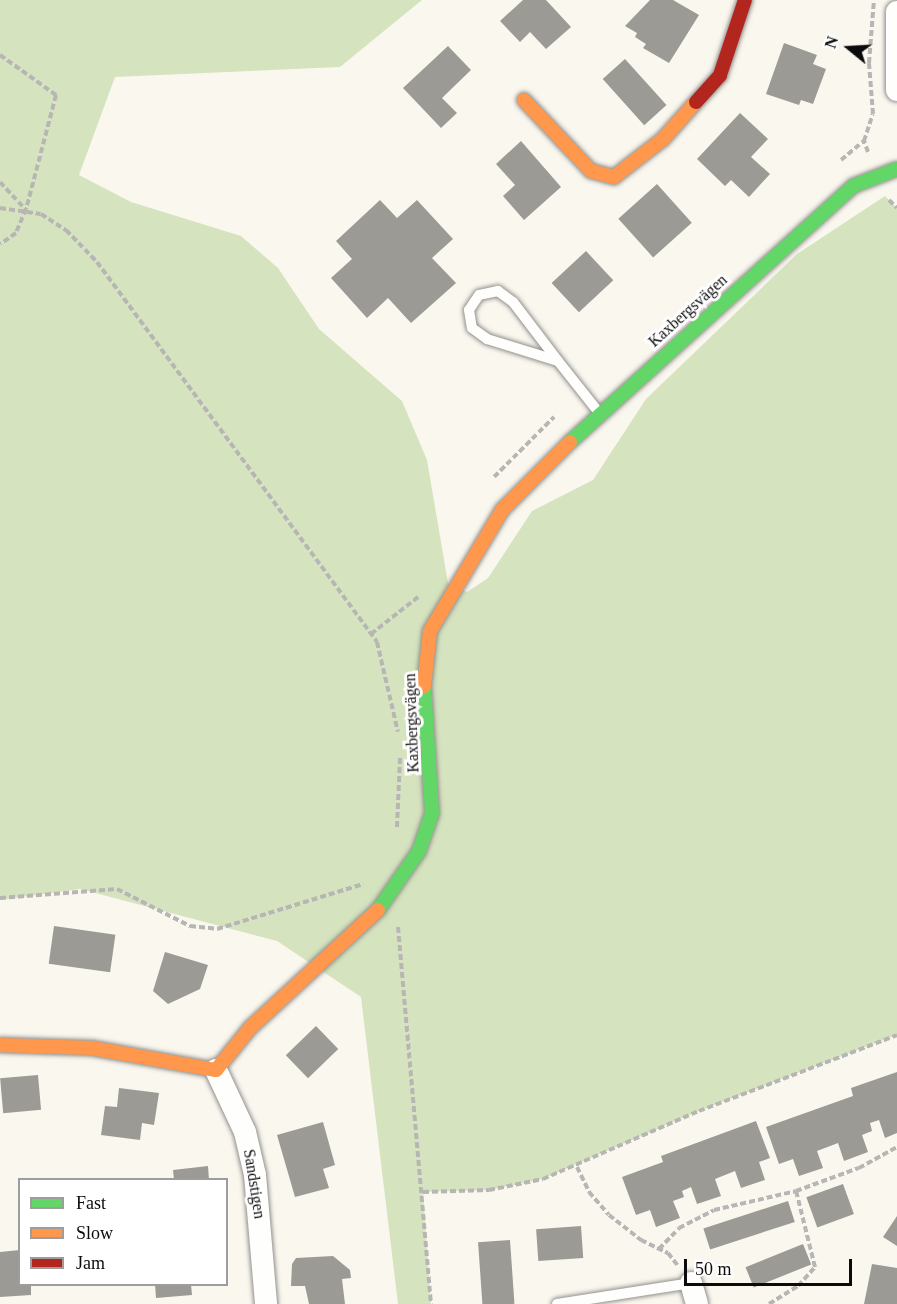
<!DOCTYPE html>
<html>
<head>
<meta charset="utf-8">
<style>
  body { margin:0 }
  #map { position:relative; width:897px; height:1304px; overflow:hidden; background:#faf7ef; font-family:"Times New Roman",serif }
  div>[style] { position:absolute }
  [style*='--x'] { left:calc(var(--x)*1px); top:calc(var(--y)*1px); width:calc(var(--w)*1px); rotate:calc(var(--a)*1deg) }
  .forest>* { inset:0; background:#d5e4bf }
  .building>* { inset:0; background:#9c9a95; transform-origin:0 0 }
  .path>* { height:4px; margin-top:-2px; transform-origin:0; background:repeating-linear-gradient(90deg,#b7b6b5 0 6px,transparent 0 9px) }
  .roads { filter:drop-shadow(0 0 2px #93918e) drop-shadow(0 0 2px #93918e) }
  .lane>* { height:10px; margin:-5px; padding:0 5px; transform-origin:5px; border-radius:5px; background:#fefefd }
  .street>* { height:22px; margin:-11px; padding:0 11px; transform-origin:11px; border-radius:11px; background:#fefefd }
  .fast>* { height:14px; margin:-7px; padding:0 7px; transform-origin:7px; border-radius:7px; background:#63d668 }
  .slow>* { height:14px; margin:-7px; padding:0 7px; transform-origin:7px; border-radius:7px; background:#ff974d }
  .jam>* { height:14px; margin:-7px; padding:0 7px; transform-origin:7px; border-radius:7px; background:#b3261e }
  span { translate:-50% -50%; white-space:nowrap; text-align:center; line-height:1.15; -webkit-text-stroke:6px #fff; paint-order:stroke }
  .street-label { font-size:16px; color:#0b0b0b }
  .legend { position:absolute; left:18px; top:1178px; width:210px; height:108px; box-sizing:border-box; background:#fff; border:2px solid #9d9d9d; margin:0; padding:8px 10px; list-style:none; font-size:18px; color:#0b0b0b }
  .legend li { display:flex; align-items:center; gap:12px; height:30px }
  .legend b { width:30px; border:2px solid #9d9d9d }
  .north { position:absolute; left:819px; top:18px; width:60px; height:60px; -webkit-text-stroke:4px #fff; paint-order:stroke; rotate:288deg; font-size:16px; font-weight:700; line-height:24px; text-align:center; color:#0b0b0b }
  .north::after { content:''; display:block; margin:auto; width:21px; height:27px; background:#0b0b0b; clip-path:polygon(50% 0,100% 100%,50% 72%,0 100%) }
  .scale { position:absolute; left:684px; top:1259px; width:168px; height:27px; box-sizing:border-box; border:3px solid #0b0b0b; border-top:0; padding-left:8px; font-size:18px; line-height:21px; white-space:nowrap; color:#0b0b0b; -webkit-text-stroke:4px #fff; paint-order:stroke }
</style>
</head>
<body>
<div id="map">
  <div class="forest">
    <div style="clip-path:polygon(0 0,422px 0,340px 67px,115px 77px,79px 175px,131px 202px,241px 236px,278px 268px,319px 329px,402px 401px,427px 460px,448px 583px,467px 592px,488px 578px,532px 511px,593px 480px,646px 399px,797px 254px,885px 196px,897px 208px,897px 1035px,699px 1111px,543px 1179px,489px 1190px,423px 1192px,431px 1304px,398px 1304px,361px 997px,277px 941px,80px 889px,0 900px)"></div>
  </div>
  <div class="building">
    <div style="clip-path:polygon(523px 0,546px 0,571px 27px,546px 49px,530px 32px,520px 42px,500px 21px)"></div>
    <div style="clip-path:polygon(650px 0,673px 0,699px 15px,669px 63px,643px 48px,646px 44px,635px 37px,637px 33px,625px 26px)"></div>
    <div style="clip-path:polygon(784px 43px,817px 55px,813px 64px,826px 69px,813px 104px,801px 100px,799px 105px,766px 94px)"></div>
    <div style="clip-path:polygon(448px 46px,471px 70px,442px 98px,457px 113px,441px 128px,403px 88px)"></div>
    <div style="left:625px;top:59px;width:62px;height:30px;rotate:48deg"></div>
    <div style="clip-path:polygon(740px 113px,768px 139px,751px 157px,770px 174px,749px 197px,731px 180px,725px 186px,697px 159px)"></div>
    <div style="clip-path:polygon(521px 141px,561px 187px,524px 220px,503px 196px,515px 185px,496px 164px)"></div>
    <div style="left:657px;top:184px;width:52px;height:52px;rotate:48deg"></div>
    <div style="clip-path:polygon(380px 200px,397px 218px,417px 200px,453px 239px,432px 258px,456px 283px,411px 323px,388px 298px,367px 318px,331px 278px,352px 259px,336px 241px)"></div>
    <div style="left:586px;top:251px;width:40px;height:47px;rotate:47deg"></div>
    <div style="left:54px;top:926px;width:62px;height:38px;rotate:8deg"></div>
    <div style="clip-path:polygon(165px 952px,208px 965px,200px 989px,168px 1004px,153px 991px)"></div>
    <div style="left:316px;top:1026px;width:32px;height:42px;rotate:46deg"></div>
    <div style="clip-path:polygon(897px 1072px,897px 1133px,885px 1138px,879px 1120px,870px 1123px,872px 1131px,862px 1135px,868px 1152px,844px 1161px,838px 1143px,817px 1151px,823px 1168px,799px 1176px,793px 1159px,779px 1164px,766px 1127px,853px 1096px,851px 1088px)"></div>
    <div style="left:38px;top:1075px;width:35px;height:38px;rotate:85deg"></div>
    <div style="clip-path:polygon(119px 1088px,159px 1093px,154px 1125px,142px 1123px,140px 1140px,101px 1135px,105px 1106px,117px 1107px)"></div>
    <div style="clip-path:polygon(756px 1121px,770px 1158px,759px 1162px,765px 1180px,741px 1188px,735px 1171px,715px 1179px,721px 1196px,697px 1204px,691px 1187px,682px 1191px,684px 1197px,673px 1201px,680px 1218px,656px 1227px,650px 1210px,636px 1215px,622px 1177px,663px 1162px,661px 1156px)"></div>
    <div style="clip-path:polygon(323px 1122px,335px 1165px,323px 1169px,329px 1188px,295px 1197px,277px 1135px)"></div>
    <div style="clip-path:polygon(208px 1166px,209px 1180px,174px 1180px,173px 1170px)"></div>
    <div style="left:843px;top:1184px;width:32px;height:39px;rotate:70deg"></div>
    <div style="left:788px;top:1201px;width:22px;height:89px;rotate:72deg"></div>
    <div style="clip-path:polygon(897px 1216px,897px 1246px,883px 1237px)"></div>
    <div style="left:581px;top:1226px;width:32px;height:45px;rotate:86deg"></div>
    <div style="left:510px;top:1240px;width:64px;height:32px;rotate:86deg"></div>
    <div style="left:803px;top:1244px;width:22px;height:62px;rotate:68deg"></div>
    <div style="clip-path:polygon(20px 1250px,20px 1284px,31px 1284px,31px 1295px,0 1297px,0 1252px)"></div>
    <div style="clip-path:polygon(333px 1256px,350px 1270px,351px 1278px,342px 1279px,345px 1304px,309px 1304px,305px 1286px,291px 1286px,292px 1264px,296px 1258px)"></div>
    <div style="clip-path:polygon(872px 1264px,897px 1268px,897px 1304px,864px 1304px)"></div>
    <div style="clip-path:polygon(155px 1284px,191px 1284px,192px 1295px,156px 1298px)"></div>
  </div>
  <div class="path">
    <div style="--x:0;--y:55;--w:69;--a:35.5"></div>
    <div style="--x:56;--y:95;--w:118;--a:104.7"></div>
    <div style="--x:26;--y:209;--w:26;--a:113"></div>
    <div style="--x:16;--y:233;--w:19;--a:145"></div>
    <div style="--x:868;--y:152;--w:12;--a:-110"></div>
    <div style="--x:864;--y:141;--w:28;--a:-72"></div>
    <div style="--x:873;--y:114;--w:51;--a:-94.5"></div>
    <div style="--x:869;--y:63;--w:63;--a:-85.5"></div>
    <div style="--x:841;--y:160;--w:30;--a:-40"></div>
    <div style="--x:0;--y:182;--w:37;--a:47"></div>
    <div style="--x:889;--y:200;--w:11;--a:45"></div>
    <div style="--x:0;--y:208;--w:41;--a:8.3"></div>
    <div style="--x:41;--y:214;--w:30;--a:33"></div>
    <div style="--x:66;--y:230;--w:45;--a:45.9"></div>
    <div style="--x:97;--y:262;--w:472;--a:53.6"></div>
    <div style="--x:377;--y:642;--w:92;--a:76.9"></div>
    <div style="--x:494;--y:477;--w:85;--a:-45"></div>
    <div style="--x:371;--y:634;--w:60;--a:-38.2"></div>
    <div style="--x:397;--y:827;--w:70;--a:-87.5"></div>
    <div style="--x:0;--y:898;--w:117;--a:-4.4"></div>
    <div style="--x:117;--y:889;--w:82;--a:26.9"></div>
    <div style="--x:190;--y:926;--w:27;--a:6"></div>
    <div style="--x:217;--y:929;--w:153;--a:-17.1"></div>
    <div style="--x:398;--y:927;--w:378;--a:85"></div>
    <div style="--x:577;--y:1167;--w:28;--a:64"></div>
    <div style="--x:589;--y:1192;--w:30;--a:49"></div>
    <div style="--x:609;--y:1215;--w:41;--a:38"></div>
    <div style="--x:641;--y:1240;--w:30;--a:26"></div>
    <div style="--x:668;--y:1253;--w:16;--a:52"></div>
    <div style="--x:423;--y:1192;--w:66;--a:-1.7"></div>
    <div style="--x:489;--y:1190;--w:55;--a:-11.5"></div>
    <div style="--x:543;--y:1179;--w:170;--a:-23.6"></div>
    <div style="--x:699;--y:1111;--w:212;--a:-21"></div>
    <div style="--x:659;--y:1249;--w:29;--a:-46"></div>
    <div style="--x:679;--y:1228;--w:39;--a:-27"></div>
    <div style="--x:714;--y:1210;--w:84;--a:-13"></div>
    <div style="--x:796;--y:1191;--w:67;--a:-20.1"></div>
    <div style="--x:859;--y:1168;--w:43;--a:-28.9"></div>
    <div style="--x:769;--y:1304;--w:34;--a:-32"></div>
    <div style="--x:798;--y:1286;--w:25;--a:-48"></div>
    <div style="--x:815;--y:1267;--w:78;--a:-104"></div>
  </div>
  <div class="roads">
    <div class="lane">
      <div style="--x:558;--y:361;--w:74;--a:-127.3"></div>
      <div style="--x:513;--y:302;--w:19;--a:-144"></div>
      <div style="--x:498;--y:291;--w:19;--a:168"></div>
      <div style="--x:479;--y:295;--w:18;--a:124"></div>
      <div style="--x:469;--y:310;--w:18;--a:81"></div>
      <div style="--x:472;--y:328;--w:19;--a:36"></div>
      <div style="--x:487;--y:339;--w:74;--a:17.2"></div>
      <div style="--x:558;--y:361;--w:63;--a:51.5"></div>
      <div style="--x:557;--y:1304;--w:136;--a:-8.9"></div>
    </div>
    <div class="street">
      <div style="--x:897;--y:12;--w:78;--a:90"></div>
      <div style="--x:216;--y:1070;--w:68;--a:64.9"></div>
      <div style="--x:245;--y:1132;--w:44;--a:76.9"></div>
      <div style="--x:255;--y:1175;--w:129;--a:85.1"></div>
      <div style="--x:691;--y:1283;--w:22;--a:74"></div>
    </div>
    <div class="fast">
      <div style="--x:570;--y:442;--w:382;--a:-42.1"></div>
      <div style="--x:853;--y:186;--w:47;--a:-21.1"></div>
      <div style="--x:378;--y:910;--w:72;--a:-55.2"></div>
      <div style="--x:419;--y:851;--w:40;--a:-71.1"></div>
      <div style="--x:432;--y:813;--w:127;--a:-93.6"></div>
    </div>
    <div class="slow">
      <div style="--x:524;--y:100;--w:98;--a:46.7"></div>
      <div style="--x:591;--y:171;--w:24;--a:15"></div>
      <div style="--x:614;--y:177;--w:62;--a:-37.8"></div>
      <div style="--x:663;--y:139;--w:50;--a:-48.3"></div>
      <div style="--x:424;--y:686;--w:55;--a:-83.8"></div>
      <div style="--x:430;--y:631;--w:141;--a:-59.2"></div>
      <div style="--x:502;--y:510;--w:96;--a:-45"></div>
      <div style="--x:0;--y:1045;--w:92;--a:1.9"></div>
      <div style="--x:92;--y:1048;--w:126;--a:10.1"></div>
      <div style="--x:216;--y:1070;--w:54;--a:-51"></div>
      <div style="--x:250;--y:1028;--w:174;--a:-42.7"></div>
    </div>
    <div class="jam">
      <div style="--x:696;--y:102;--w:36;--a:-48"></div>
      <div style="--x:720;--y:75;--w:79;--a:-71.6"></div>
    </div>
  </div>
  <div class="street-label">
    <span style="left:688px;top:311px;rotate:-42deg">Kaxbergsvägen</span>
    <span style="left:412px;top:723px;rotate:-92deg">Kaxbergsvägen</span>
    <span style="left:254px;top:1184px;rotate:81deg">Sandstigen</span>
  </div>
  <ul class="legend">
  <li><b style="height:8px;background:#63d668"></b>Fast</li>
  <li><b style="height:8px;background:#ff974d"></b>Slow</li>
  <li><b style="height:8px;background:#b3261e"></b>Jam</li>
  </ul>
  <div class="north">N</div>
  <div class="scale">50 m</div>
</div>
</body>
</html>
